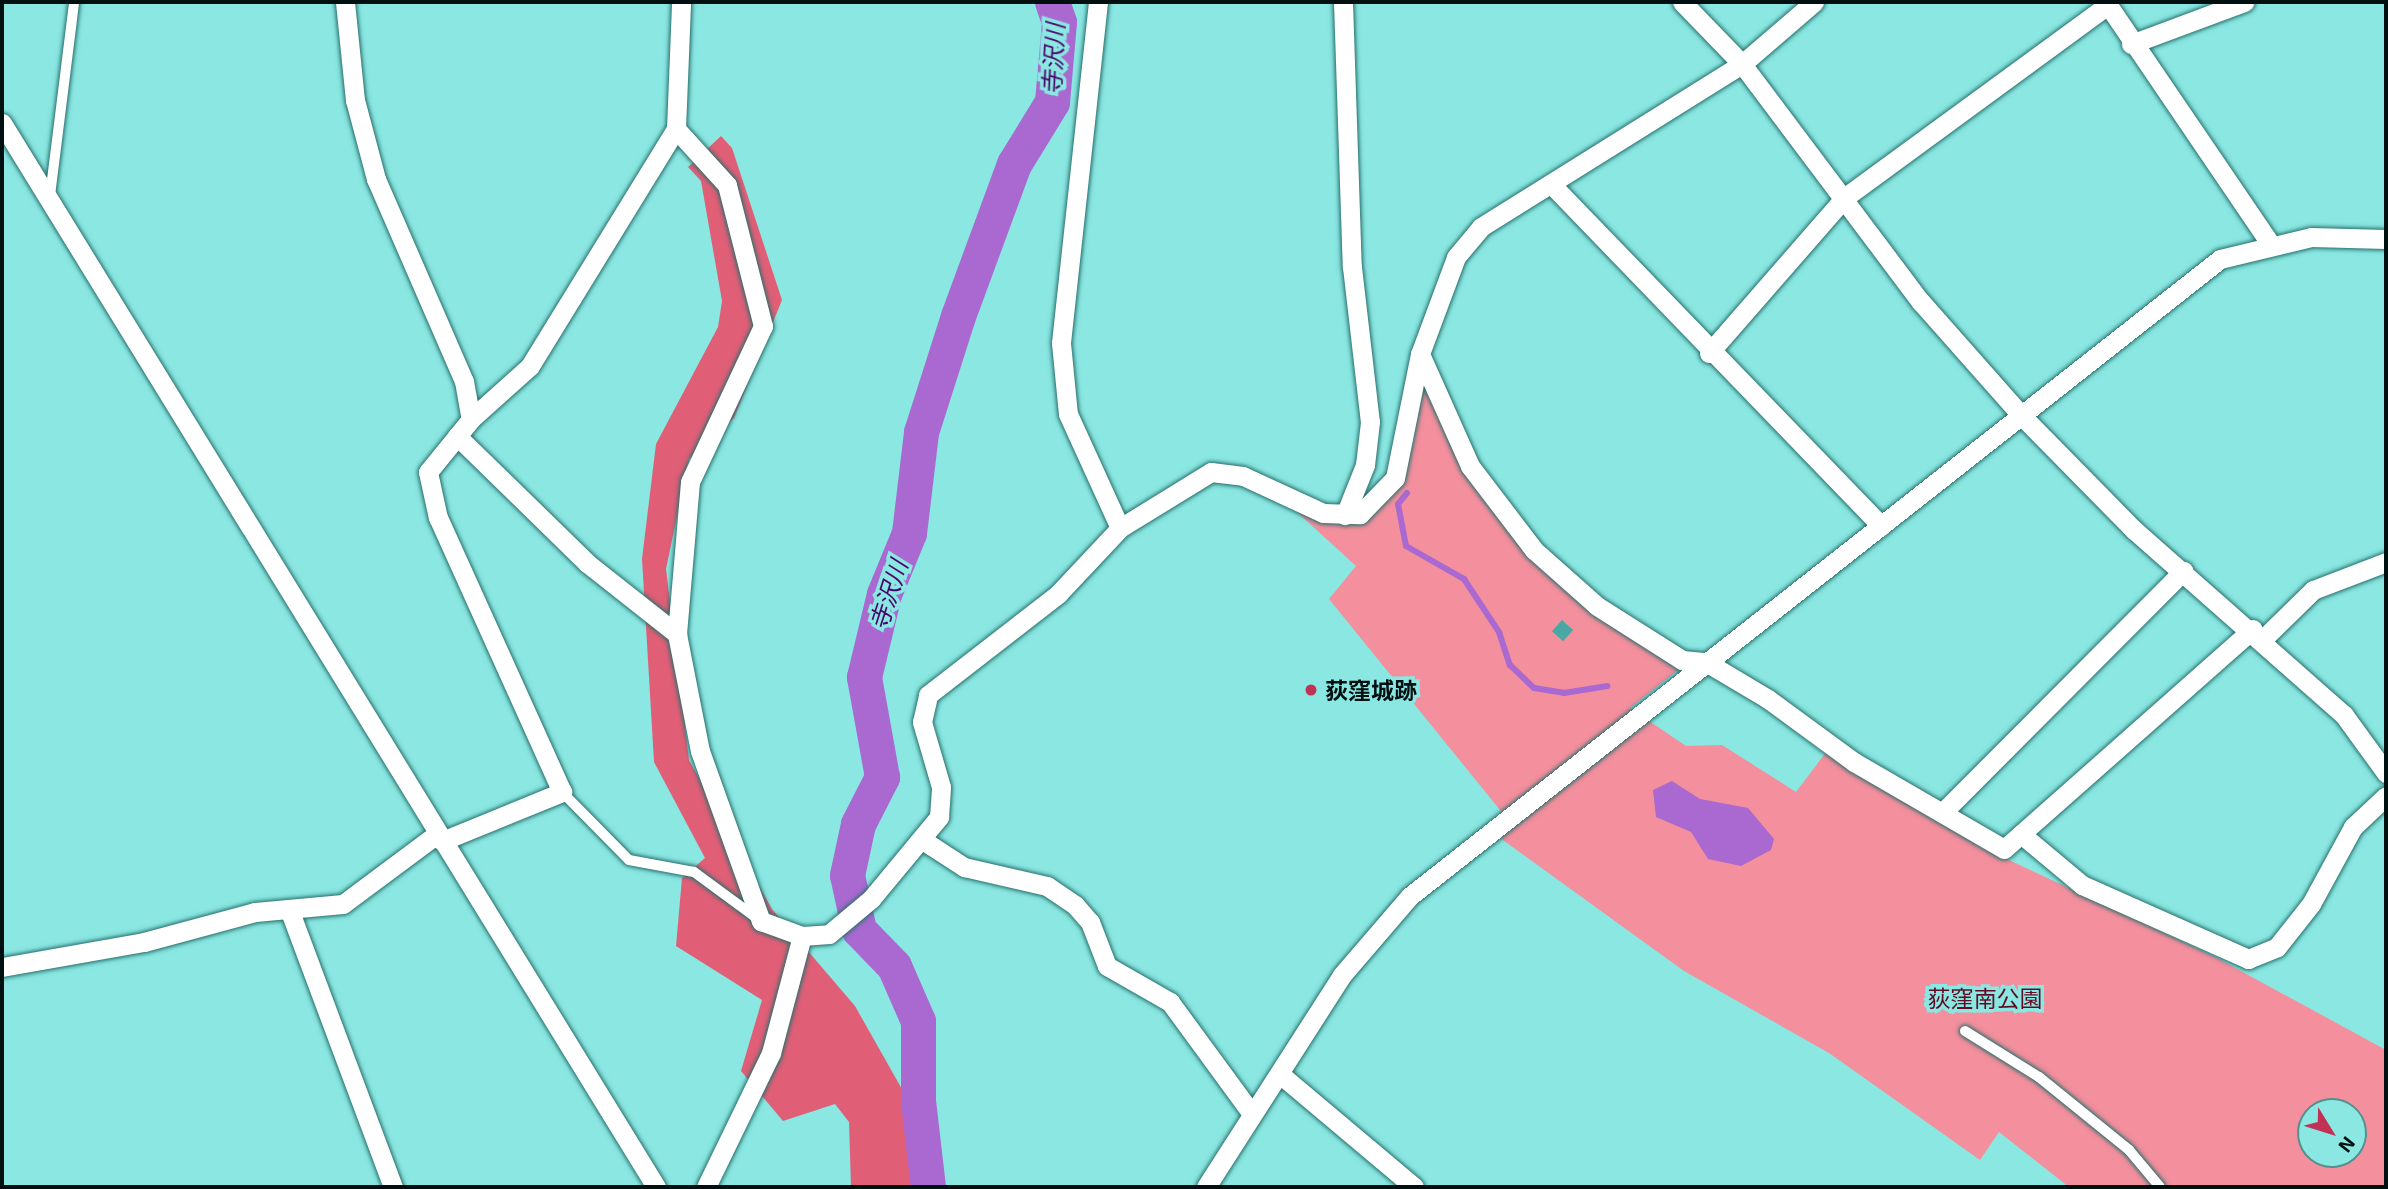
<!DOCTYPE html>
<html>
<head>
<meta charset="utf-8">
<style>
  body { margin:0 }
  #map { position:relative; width:2388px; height:1189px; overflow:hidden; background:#8ae7e2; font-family:"Exo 2","Noto Sans JP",sans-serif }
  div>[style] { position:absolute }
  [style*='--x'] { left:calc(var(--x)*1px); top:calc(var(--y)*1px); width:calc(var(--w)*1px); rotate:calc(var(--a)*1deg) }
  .green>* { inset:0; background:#f48f9d }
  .forest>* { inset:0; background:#e05f77 }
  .water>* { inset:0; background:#a969d1 }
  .stream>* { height:6px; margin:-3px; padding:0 3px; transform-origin:3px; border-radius:3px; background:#a969d1 }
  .river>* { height:35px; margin:-17.5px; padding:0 17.5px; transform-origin:17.5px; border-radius:17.5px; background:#a969d1 }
  .building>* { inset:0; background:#4aa8a4; transform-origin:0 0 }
  .roads { filter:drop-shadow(0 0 2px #266f6b) drop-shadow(0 0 2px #266f6b) }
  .service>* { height:10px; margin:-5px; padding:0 5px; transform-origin:5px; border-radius:5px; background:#fff }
  .minor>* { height:19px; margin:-9.5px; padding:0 9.5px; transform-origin:9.5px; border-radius:9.5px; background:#fff }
  .dots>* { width:19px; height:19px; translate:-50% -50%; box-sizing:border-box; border:4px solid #8ae7e2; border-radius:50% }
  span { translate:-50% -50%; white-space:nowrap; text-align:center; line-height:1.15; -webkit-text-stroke:7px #8ae7e2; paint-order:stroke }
  .poi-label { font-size:23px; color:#001010; font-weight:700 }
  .left { translate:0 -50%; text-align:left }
  .park-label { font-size:23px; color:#5f0b23 }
  .water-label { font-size:24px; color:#4b056a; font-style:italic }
  .frame { position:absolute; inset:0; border:4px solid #001010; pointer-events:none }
  .north { position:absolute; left:2297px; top:1098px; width:70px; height:70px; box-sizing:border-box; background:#8ae7e2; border:2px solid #53918e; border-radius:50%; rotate:128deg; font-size:19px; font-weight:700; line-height:28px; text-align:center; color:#001010 }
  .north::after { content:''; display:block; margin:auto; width:24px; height:32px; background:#c13155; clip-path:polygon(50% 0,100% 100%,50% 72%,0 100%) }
</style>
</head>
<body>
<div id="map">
  <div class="green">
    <div style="clip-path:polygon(evenodd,1421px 380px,1532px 559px,1683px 666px,1630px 708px,1686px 746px,1722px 745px,1796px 792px,1827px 751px,2009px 860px,2217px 958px,2386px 1050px,2386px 1187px,2069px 1187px,1999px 1132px,1980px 1160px,1829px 1053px,1684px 971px,1500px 838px,1513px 826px,1329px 599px,1356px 566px,1286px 502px,1362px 522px,1405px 477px,1414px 437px,1411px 406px,1421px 380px,2311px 1112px,2353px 1112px,2353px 1154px,2311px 1154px,2311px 1112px)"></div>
  </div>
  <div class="forest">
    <div style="clip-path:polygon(721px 136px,732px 148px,782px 300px,734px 418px,689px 459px,666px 569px,689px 760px,772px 909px,855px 1006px,907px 1098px,932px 1187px,851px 1187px,849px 1122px,835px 1104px,783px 1121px,741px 1071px,762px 1000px,676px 946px,682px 878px,705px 858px,654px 762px,642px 559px,656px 444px,718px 327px,722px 301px,701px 181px,688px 167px)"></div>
  </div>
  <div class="water">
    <div style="clip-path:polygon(1672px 781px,1700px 799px,1748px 808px,1774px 839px,1771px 850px,1741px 866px,1708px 859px,1691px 832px,1656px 817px,1653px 790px)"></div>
  </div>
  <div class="stream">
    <div style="--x:1407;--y:493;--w:14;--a:129"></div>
    <div style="--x:1398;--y:504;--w:43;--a:79.2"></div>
    <div style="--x:1406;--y:546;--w:67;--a:29.6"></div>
    <div style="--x:1464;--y:579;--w:64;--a:56.6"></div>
    <div style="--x:1499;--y:632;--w:35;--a:72"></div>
    <div style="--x:1510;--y:665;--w:33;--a:44"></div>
    <div style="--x:1534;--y:688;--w:30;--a:9"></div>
    <div style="--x:1564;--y:693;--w:44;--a:-9.2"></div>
  </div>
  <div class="river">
    <div style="--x:928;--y:1187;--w:88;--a:-96.6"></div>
    <div style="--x:918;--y:1100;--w:79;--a:-90"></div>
    <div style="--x:918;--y:1021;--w:60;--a:-113.6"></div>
    <div style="--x:894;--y:966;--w:50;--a:-134.2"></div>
    <div style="--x:859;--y:930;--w:56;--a:-102.3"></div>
    <div style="--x:847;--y:875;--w:52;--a:-77.8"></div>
    <div style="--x:858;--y:824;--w:53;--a:-62.9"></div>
    <div style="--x:882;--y:777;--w:102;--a:-100.2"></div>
    <div style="--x:864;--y:677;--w:85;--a:-76.5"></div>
    <div style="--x:884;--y:594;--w:66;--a:-67.7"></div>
    <div style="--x:909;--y:533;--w:102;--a:-83.2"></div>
    <div style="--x:921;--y:432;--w:122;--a:-72.3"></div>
    <div style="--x:958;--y:316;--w:162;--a:-69.8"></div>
    <div style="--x:1014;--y:164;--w:73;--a:-58.5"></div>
    <div style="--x:1052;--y:102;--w:80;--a:-85"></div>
    <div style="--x:1059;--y:22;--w:21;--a:-109"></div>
  </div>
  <div class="building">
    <div style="left:1562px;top:620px;width:15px;height:15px;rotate:42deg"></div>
  </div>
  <div class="roads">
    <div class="service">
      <div style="--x:50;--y:196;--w:195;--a:-82.9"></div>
      <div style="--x:562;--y:792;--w:95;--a:45.4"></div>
      <div style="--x:629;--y:860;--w:66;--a:10.5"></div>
      <div style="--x:694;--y:872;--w:79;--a:36.3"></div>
      <div style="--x:1965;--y:1031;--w:87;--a:31.9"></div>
      <div style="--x:2039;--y:1077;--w:116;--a:39"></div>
      <div style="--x:2129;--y:1150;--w:48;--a:50"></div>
    </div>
    <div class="minor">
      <div style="--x:345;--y:2;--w:99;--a:84.2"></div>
      <div style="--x:355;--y:100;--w:82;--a:75.1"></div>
      <div style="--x:376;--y:179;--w:220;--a:66.5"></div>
      <div style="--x:464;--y:381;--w:39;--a:80"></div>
      <div style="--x:1098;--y:2;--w:343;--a:96.2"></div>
      <div style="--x:1061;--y:343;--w:71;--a:84.4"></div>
      <div style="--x:1068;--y:414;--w:125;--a:65.5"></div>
      <div style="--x:1343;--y:2;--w:265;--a:88.1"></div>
      <div style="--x:1352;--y:267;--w:156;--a:83.4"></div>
      <div style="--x:1370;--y:422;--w:43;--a:96.6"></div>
      <div style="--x:1365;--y:465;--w:54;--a:111.8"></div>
      <div style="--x:1682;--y:2;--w:86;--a:45.9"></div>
      <div style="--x:1742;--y:64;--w:298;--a:53.1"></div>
      <div style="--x:1921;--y:302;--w:152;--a:48.5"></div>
      <div style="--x:2022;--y:416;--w:160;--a:45.5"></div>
      <div style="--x:2134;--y:530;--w:280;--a:41.4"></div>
      <div style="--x:2344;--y:715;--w:72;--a:54.1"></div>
      <div style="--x:2131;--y:44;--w:121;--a:-20.4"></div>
      <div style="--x:2;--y:123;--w:1249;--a:58.42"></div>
      <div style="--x:676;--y:129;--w:76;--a:47.7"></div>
      <div style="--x:727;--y:185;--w:146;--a:75.7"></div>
      <div style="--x:763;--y:326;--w:172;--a:115.1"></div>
      <div style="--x:690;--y:482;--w:153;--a:94.9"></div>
      <div style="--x:677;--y:634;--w:119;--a:78.9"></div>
      <div style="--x:700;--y:751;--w:181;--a:70.3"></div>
      <div style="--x:761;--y:921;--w:44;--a:20.1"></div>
      <div style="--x:802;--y:936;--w:27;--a:-4"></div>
      <div style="--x:829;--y:934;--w:55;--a:-39.8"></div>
      <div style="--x:871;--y:899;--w:107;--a:-50.3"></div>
      <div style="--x:939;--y:817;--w:30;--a:-86"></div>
      <div style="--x:941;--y:787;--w:68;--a:-106.3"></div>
      <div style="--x:922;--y:722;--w:28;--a:-77"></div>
      <div style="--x:928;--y:695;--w:165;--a:-37.8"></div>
      <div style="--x:1058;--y:594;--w:91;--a:-46.8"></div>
      <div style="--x:1120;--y:528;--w:107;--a:-31.6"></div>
      <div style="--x:1211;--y:472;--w:32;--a:7"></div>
      <div style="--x:1243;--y:476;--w:88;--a:24.8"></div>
      <div style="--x:1323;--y:513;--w:37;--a:2"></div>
      <div style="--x:1360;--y:514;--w:50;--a:-45.8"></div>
      <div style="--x:1395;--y:478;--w:126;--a:-78.6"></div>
      <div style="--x:1420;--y:354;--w:103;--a:-69.6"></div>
      <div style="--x:1456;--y:257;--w:39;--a:-50"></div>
      <div style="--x:1481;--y:227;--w:308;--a:-32"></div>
      <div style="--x:1742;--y:64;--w:95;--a:-40.7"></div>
      <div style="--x:1552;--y:185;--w:474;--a:46"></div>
      <div style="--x:1709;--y:353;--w:206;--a:-48.9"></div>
      <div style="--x:1844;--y:198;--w:327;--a:-36.2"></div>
      <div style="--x:2108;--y:5;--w:288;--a:55.8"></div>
      <div style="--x:1420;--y:354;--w:123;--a:65.9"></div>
      <div style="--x:1470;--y:466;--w:106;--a:52.7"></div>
      <div style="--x:1534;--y:550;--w:84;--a:41.6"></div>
      <div style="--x:1597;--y:606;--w:101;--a:32.4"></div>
      <div style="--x:1682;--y:660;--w:24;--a:5"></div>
      <div style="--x:1706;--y:662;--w:72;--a:30.8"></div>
      <div style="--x:1768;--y:699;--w:107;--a:36.2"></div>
      <div style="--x:1854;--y:762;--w:173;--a:30.1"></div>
      <div style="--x:2004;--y:849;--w:332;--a:-41.5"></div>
      <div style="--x:457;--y:436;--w:182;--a:44.3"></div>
      <div style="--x:587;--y:563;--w:115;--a:38.3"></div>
      <div style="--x:2264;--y:638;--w:69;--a:-44.4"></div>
      <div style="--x:2313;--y:590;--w:78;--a:-21"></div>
      <div style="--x:1942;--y:813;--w:342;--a:-45.1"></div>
      <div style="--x:2021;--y:834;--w:80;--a:39.9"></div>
      <div style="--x:2082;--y:885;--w:182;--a:24"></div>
      <div style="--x:2248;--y:959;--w:31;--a:-22"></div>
      <div style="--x:2277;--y:947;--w:55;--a:-51.7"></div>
      <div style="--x:2311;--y:904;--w:88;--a:-61.4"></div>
      <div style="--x:2353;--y:827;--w:45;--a:-43.2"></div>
      <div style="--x:442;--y:841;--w:130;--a:-22.2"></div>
      <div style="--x:562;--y:792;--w:301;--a:-114.3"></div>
      <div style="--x:438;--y:518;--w:47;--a:-102.3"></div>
      <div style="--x:428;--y:472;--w:68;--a:-50.9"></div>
      <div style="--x:471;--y:419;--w:79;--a:-41.9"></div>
      <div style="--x:530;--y:366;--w:278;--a:-58.4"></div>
      <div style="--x:676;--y:129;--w:127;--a:-87.7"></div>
      <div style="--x:924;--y:841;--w:48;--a:33"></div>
      <div style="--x:964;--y:867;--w:85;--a:12.9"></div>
      <div style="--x:1047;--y:886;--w:34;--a:34"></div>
      <div style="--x:1075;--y:905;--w:23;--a:49"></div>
      <div style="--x:1090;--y:922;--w:47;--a:68.9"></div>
      <div style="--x:1107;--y:966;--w:73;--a:29.7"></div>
      <div style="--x:1170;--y:1002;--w:139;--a:53.8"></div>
      <div style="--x:289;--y:909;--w:297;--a:69.5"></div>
      <div style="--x:2;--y:967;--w:144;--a:-10"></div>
      <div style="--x:144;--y:942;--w:115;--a:-15.1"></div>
      <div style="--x:255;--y:912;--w:88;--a:-5.2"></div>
      <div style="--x:343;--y:904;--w:117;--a:-36.7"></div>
      <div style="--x:1281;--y:1075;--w:174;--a:40.1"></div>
      <div style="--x:706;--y:1187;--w:149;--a:-64.1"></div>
      <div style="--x:771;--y:1053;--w:121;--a:-75.2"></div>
      <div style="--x:1206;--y:1187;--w:252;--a:-57.3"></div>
      <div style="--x:1342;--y:975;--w:104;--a:-49.3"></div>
      <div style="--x:1410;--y:896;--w:1030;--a:-38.18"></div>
      <div style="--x:2220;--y:259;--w:94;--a:-13.6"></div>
      <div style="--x:2311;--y:237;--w:75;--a:1.5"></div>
    </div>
  </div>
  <div class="dots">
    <div style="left:1311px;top:690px;background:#c13155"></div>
  </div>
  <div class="poi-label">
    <span class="left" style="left:1325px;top:690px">荻窪城跡</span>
  </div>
  <div class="park-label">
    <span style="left:1985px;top:998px">荻窪南公園</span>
  </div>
  <div class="water-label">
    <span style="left:1053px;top:59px;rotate:-87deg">寺沢川</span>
    <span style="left:888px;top:595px;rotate:-72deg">寺沢川</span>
  </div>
  <div class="frame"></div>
  <div class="north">N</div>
</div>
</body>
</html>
